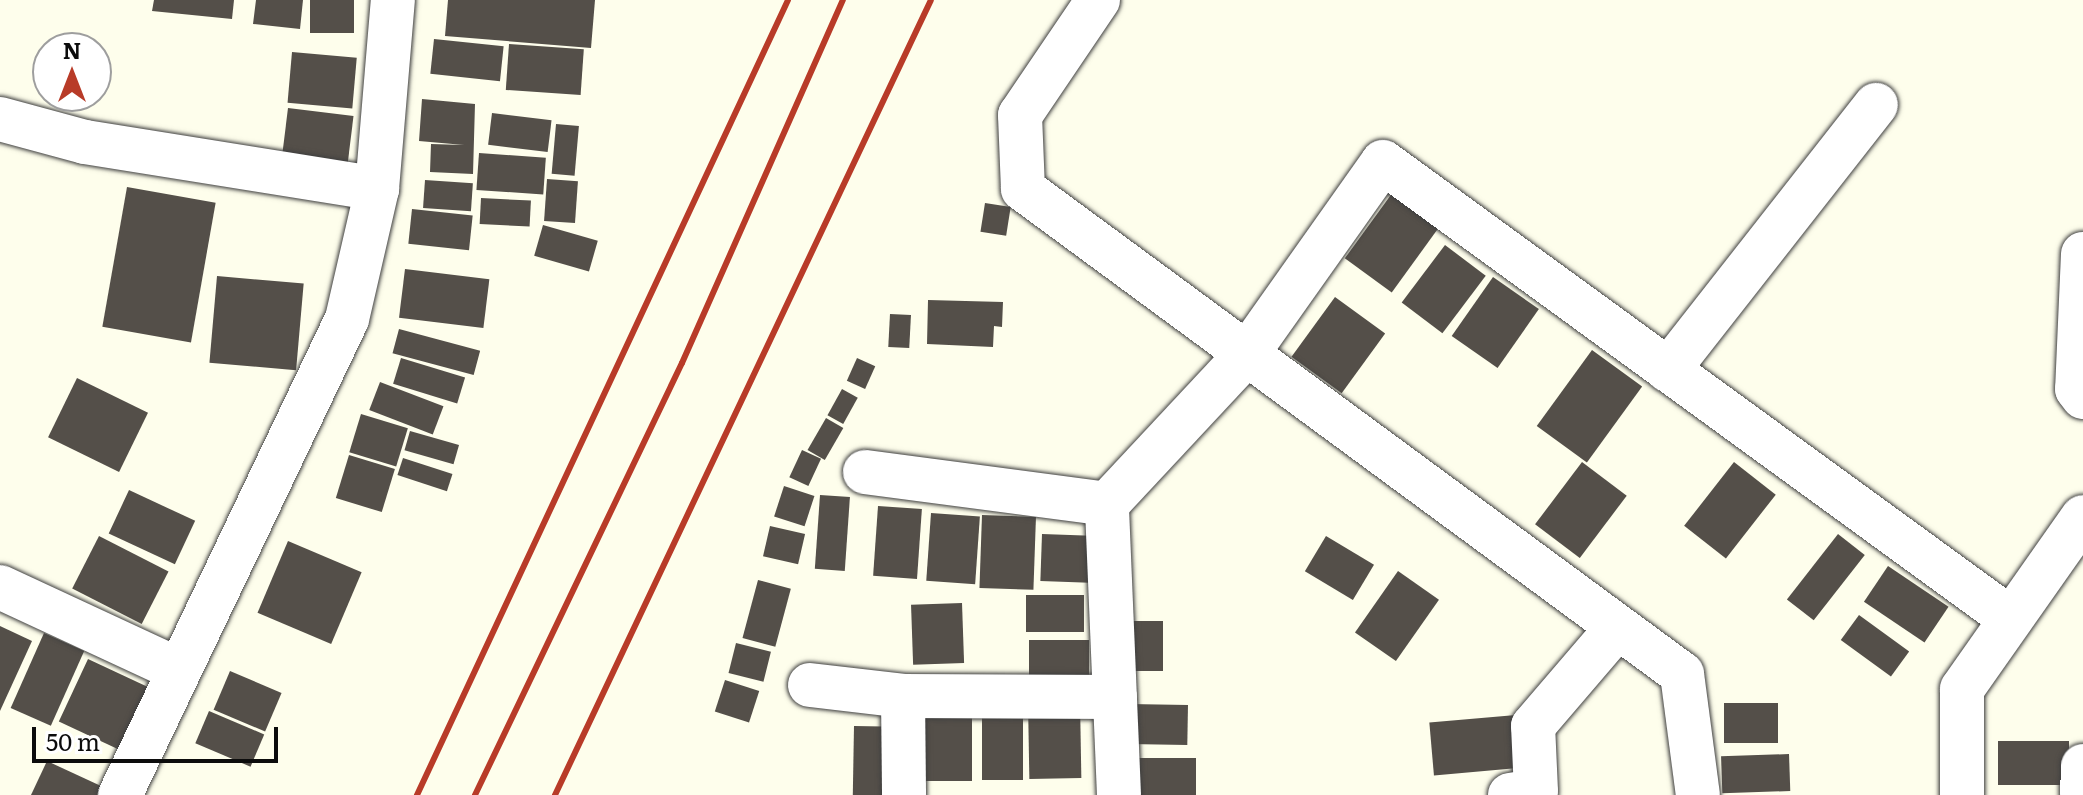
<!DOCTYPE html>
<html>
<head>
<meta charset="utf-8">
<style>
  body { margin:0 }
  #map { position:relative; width:2083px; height:795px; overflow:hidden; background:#fefeec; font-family:Literata,serif }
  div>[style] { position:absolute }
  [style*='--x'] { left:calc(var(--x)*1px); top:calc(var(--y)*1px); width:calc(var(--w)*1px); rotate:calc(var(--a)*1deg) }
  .building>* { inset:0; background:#544f49; transform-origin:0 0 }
  .roads { filter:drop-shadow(0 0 2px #3f3f3f) drop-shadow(0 0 2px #3f3f3f) }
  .minor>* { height:44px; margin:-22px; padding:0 22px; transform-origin:22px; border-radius:22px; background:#fff }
  .rail>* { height:6px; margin:-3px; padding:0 3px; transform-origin:3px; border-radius:3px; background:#b83b28 }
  span { translate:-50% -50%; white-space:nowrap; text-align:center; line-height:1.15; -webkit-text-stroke:8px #fff; paint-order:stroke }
  .north { position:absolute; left:32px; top:32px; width:80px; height:80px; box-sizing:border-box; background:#fff; border:2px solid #9e9e9e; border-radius:50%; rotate:0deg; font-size:22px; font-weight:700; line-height:32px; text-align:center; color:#0c0c0c }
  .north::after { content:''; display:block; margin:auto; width:28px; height:36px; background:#b83b28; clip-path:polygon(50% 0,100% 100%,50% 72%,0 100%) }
  .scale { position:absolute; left:32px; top:727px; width:246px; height:36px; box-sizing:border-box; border:4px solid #0c0c0c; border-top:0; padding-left:10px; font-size:24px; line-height:28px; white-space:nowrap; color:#0c0c0c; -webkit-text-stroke:6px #fff; paint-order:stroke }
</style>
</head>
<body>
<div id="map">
  <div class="building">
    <div style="clip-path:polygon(154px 0,234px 0,232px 19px,152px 11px)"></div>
    <div style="clip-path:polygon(256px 0,303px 0,300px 29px,253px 24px)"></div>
    <div style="left:310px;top:0;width:44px;height:33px"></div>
    <div style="clip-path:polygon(448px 0,595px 0,591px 48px,445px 36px)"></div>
    <div style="left:434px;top:39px;width:70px;height:35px;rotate:6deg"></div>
    <div style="left:509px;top:44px;width:75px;height:46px;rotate:4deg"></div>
    <div style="left:292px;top:52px;width:65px;height:51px;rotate:5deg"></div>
    <div style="clip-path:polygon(422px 99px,475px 104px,473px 174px,430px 172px,431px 144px,464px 145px,419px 141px)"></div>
    <div style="left:288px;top:108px;width:66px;height:53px;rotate:7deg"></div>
    <div style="left:492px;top:113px;width:60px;height:32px;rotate:7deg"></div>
    <div style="left:556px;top:124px;width:23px;height:50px;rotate:5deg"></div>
    <div style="left:479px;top:153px;width:67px;height:37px;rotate:4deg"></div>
    <div style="left:547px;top:179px;width:31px;height:42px;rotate:4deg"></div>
    <div style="left:425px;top:180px;width:48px;height:28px;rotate:4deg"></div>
    <div style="left:127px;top:187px;width:90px;height:142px;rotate:10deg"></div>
    <div style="left:1393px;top:192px;width:58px;height:82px;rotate:36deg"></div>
    <div style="left:481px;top:198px;width:50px;height:26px;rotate:3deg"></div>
    <div style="left:985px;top:203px;width:26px;height:29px;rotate:9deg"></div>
    <div style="left:412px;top:209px;width:61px;height:35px;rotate:6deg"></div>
    <div style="left:543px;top:225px;width:57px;height:32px;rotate:16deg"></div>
    <div style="left:1445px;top:245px;width:51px;height:72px;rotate:37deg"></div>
    <div style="left:405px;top:269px;width:85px;height:49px;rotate:7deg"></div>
    <div style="left:217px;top:276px;width:87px;height:87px;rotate:5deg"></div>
    <div style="left:1493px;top:277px;width:56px;height:72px;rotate:35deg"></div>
    <div style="left:1335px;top:297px;width:62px;height:74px;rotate:36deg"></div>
    <div style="clip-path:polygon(928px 300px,1003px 302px,1002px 327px,994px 326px,993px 347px,927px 344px)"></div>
    <div style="left:890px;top:314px;width:21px;height:33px;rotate:3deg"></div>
    <div style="left:399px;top:329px;width:84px;height:25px;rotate:15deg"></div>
    <div style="left:1592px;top:350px;width:62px;height:94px;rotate:36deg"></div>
    <div style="left:401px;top:358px;width:67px;height:27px;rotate:17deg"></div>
    <div style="left:857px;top:358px;width:20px;height:25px;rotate:24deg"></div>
    <div style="left:77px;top:378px;width:79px;height:66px;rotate:26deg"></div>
    <div style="left:380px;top:382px;width:68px;height:30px;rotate:21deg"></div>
    <div style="left:842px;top:389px;width:18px;height:30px;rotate:29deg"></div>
    <div style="left:361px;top:414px;width:49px;height:40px;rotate:17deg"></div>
    <div style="left:826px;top:418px;width:20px;height:37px;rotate:30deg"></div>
    <div style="left:410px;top:431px;width:51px;height:20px;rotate:16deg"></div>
    <div style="left:802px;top:450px;width:21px;height:30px;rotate:25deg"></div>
    <div style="left:349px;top:455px;width:48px;height:45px;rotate:17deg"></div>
    <div style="left:403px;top:458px;width:52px;height:18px;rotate:18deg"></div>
    <div style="left:1582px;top:462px;width:56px;height:78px;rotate:37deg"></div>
    <div style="left:1734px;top:462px;width:53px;height:81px;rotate:38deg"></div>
    <div style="left:784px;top:486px;width:32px;height:32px;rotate:18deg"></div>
    <div style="left:129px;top:490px;width:73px;height:48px;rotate:25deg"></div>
    <div style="left:820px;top:495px;width:30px;height:74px;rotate:4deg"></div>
    <div style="left:878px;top:506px;width:44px;height:70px;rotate:4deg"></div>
    <div style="left:931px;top:513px;width:49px;height:68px;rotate:4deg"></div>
    <div style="left:982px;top:515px;width:54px;height:73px;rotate:2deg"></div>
    <div style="left:770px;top:526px;width:36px;height:31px;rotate:13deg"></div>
    <div style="left:1042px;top:534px;width:49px;height:47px;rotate:2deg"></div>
    <div style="left:1838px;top:534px;width:34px;height:83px;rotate:38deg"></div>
    <div style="left:99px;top:536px;width:78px;height:59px;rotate:27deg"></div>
    <div style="left:1326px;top:536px;width:56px;height:41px;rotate:31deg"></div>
    <div style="left:288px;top:541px;width:80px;height:78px;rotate:23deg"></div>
    <div style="left:1888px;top:566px;width:73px;height:43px;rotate:34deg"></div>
    <div style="left:1398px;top:571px;width:50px;height:75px;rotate:35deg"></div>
    <div style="left:758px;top:580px;width:34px;height:60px;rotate:15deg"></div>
    <div style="left:1026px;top:595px;width:58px;height:37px"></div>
    <div style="left:962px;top:603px;width:60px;height:51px;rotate:88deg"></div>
    <div style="left:1859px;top:615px;width:62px;height:31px;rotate:36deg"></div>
    <div style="left:1126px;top:621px;width:37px;height:50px"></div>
    <div style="clip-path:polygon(0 626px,32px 641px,0 711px)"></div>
    <div style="left:44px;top:633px;width:44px;height:82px;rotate:24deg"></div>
    <div style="left:1029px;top:640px;width:60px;height:48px"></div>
    <div style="left:736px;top:643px;width:36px;height:31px;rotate:14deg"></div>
    <div style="left:88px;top:659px;width:72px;height:69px;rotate:25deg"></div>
    <div style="left:230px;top:671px;width:56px;height:42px;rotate:23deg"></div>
    <div style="left:725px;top:680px;width:36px;height:33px;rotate:18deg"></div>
    <div style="left:1080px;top:701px;width:77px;height:52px;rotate:89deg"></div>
    <div style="left:1724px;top:703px;width:54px;height:40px"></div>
    <div style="left:908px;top:704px;width:64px;height:77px"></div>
    <div style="left:1129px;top:704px;width:59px;height:40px;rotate:1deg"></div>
    <div style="left:982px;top:707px;width:41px;height:73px"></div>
    <div style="left:209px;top:711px;width:60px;height:35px;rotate:23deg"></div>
    <div style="left:1516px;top:715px;width:53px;height:87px;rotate:85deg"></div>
    <div style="left:854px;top:726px;width:45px;height:69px;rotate:1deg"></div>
    <div style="left:2069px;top:741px;width:44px;height:71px;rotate:90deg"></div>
    <div style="left:1789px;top:754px;width:37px;height:68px;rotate:88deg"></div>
    <div style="left:1196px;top:758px;width:37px;height:60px;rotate:90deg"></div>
    <div style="clip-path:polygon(47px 761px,101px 786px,97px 795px,31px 795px)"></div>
  </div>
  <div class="roads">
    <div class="minor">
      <div style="--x:1098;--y:0;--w:139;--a:124.1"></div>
      <div style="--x:1020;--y:115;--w:74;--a:87.7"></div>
      <div style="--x:1023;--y:189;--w:818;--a:36.35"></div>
      <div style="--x:1682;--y:674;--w:122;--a:82.5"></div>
      <div style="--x:0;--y:119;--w:88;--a:15.1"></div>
      <div style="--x:85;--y:142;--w:296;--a:9.1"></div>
      <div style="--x:2083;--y:254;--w:135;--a:92.5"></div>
      <div style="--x:2077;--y:389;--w:10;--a:53"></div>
      <div style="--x:1668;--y:370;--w:337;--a:-51.9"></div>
      <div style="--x:865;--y:472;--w:244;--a:7.5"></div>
      <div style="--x:0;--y:587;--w:197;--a:24.9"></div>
      <div style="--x:810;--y:685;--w:94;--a:6.7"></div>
      <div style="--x:903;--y:696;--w:212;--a:0.3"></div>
      <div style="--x:903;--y:696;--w:99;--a:89.4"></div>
      <div style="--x:120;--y:795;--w:527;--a:-64.5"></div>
      <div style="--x:347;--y:319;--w:133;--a:-77"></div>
      <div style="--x:377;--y:189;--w:190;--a:-85.2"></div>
      <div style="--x:1119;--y:795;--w:291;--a:-92.4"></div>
      <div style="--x:1107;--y:504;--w:205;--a:-47"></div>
      <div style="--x:1247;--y:354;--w:235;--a:-54.7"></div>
      <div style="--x:1383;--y:162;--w:773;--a:36.05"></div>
      <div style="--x:1510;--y:795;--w:26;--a:-9"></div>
      <div style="--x:1536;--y:791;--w:65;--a:-92.6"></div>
      <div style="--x:1533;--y:726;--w:130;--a:-49.4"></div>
      <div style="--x:1962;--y:795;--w:106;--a:-90"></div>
      <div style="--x:1962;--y:689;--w:210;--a:-54.9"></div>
      <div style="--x:2082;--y:795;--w:29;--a:-88"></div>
    </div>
  </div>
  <div class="rail">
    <div style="--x:417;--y:795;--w:877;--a:-64.98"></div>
    <div style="--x:475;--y:795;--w:479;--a:-64.4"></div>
    <div style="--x:682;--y:363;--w:397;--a:-66.1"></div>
    <div style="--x:555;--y:795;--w:879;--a:-64.69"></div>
  </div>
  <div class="north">N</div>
  <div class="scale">50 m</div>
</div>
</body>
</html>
